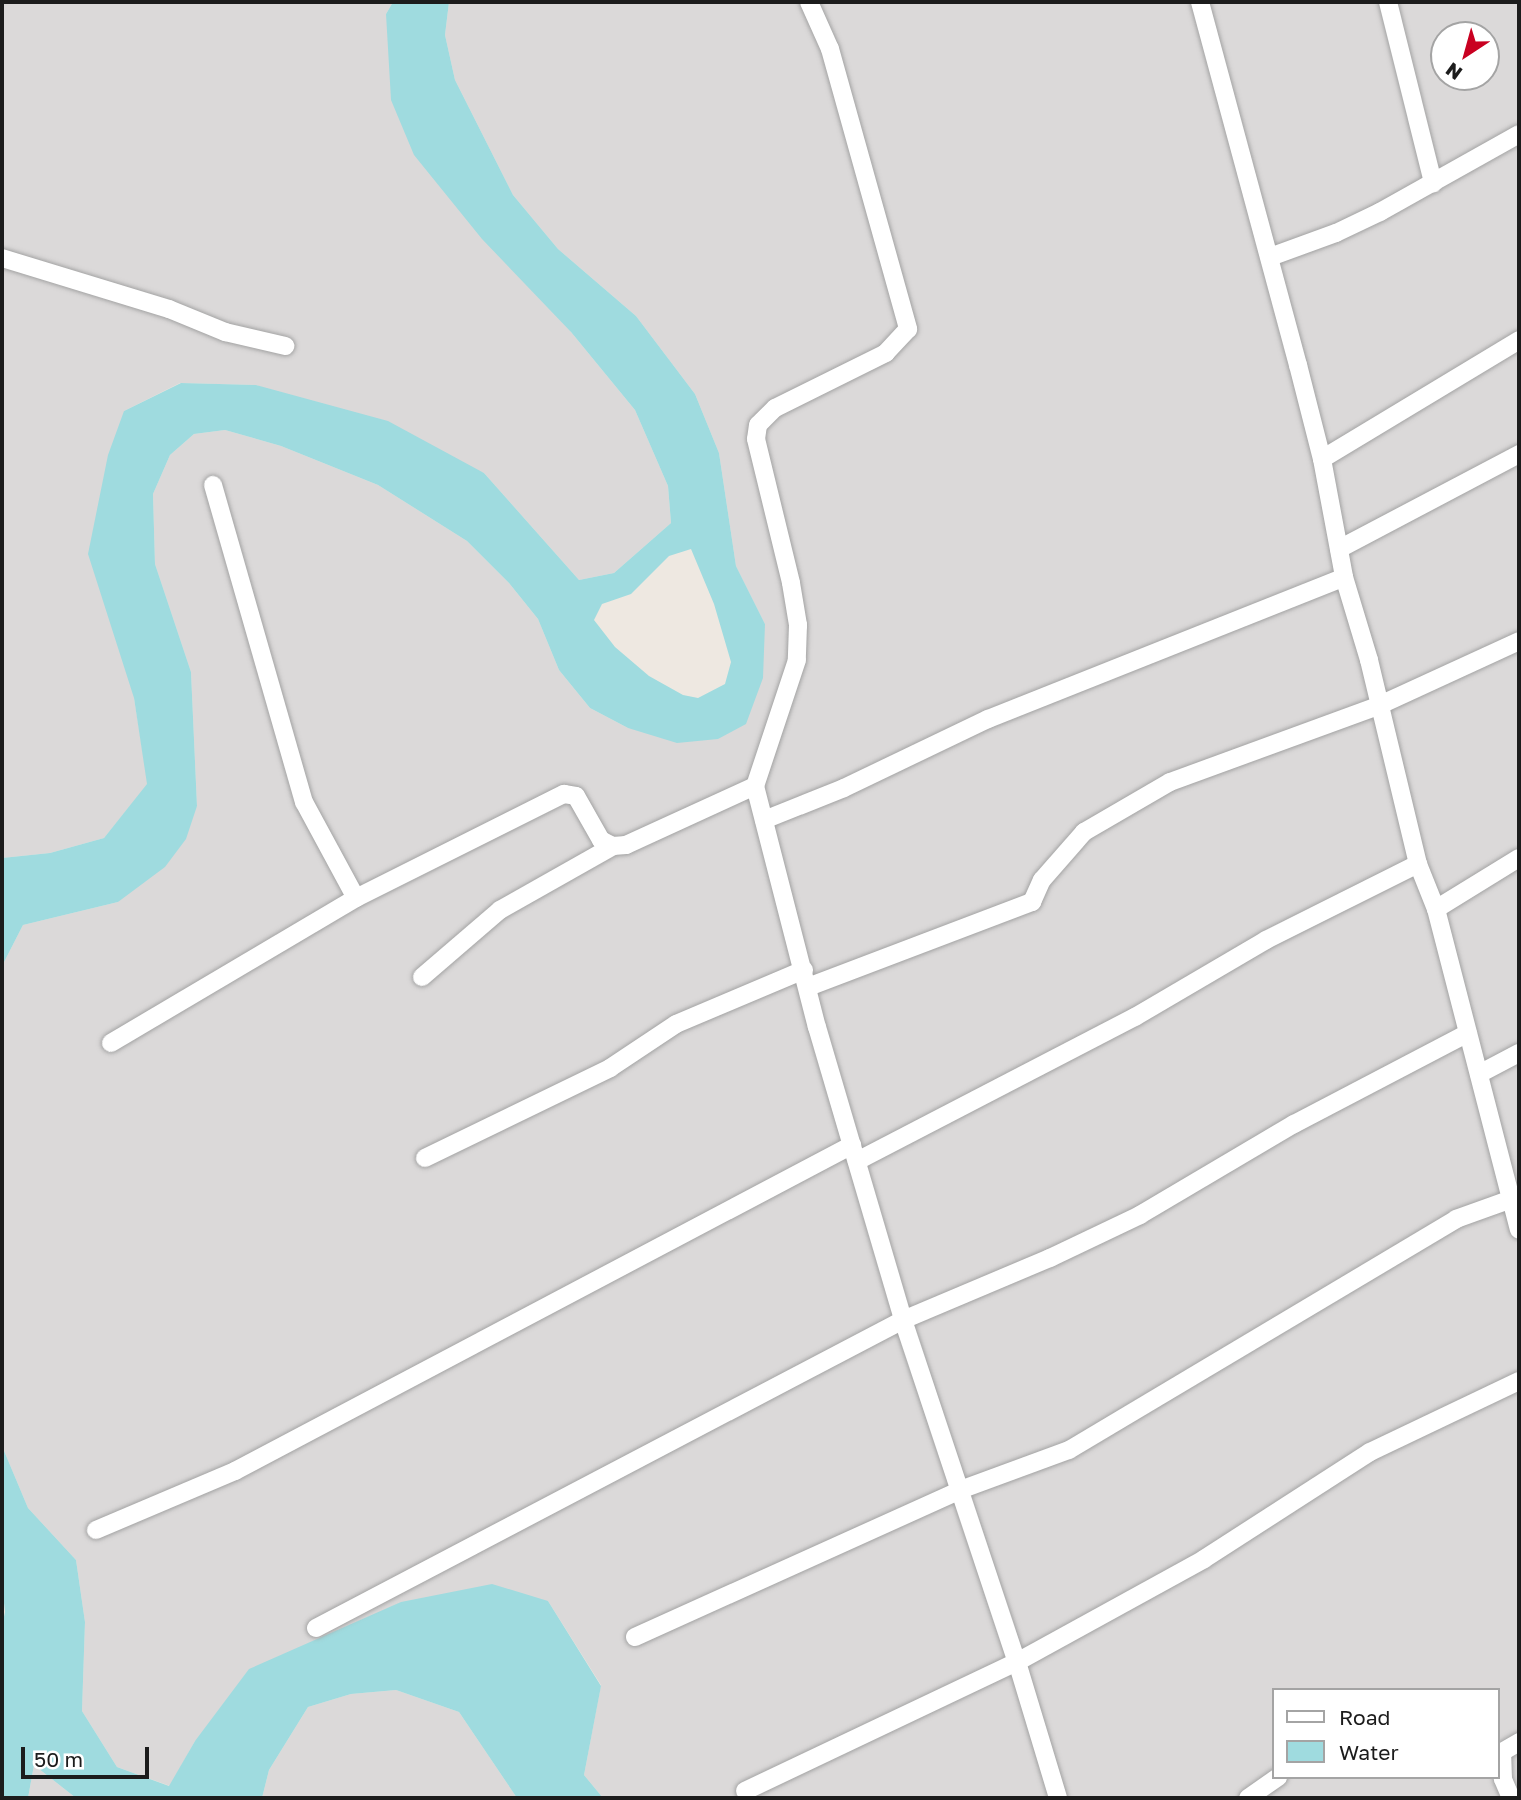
<!DOCTYPE html>
<html>
<head>
<meta charset="utf-8">
<style>
  body { margin:0 }
  #map { position:relative; width:1521px; height:1800px; overflow:hidden; background:#eee8e1; font-family:"Golos Text",sans-serif }
  div>[style] { position:absolute }
  [style*='--x'] { left:calc(var(--x)*1px); top:calc(var(--y)*1px); width:calc(var(--w)*1px); rotate:calc(var(--a)*1deg) }
  .residential>* { inset:0; background:#dbd9d9 }
  .water>* { inset:0; background:#9fdbdf }
  .roads { filter:drop-shadow(0 0 2px #a3a3a3) drop-shadow(0 0 2px #a3a3a3) }
  .street>* { height:18px; margin:-9px; padding:0 9px; transform-origin:9px; border-radius:9px; background:#fff }
  span { translate:-50% -50%; white-space:nowrap; text-align:center; line-height:1.15; -webkit-text-stroke:5px #fff; paint-order:stroke }
  .frame { position:absolute; inset:0; border:4px solid #1c1c1c; pointer-events:none }
  .legend { position:absolute; left:1272px; top:1688px; width:228px; height:91px; box-sizing:border-box; background:#fff; border:2px solid #a4a4a4; margin:0; padding:9px 12px; list-style:none; font-size:21px; color:#1c1c1c }
  .legend li { display:flex; align-items:center; gap:14px; height:35px }
  .legend b { width:35px; border:2px solid #a4a4a4 }
  .north { position:absolute; left:1430px; top:21px; width:70px; height:70px; box-sizing:border-box; background:#fff; border:2px solid #a4a4a4; border-radius:50%; rotate:216deg; font-size:19px; font-weight:700; line-height:28px; text-align:center; color:#1c1c1c }
  .north::after { content:''; display:block; margin:auto; width:24px; height:32px; background:#c90021; clip-path:polygon(50% 0,100% 100%,50% 72%,0 100%) }
  .scale { position:absolute; left:21px; top:1747px; width:128px; height:32px; box-sizing:border-box; border:4px solid #1c1c1c; border-top:0; padding-left:9px; font-size:21px; line-height:24px; white-space:nowrap; color:#1c1c1c; -webkit-text-stroke:5px #fff; paint-order:stroke }
</style>
</head>
<body>
<div id="map">
  <div class="residential">
    <div style="clip-path:polygon(2px 2px,393px 2px,386px 14px,571px 332px,635px 410px,668px 486px,671px 523px,614px 573px,579px 580px,484px 473px,256px 385px,180px 383px,124px 411px,134px 698px,148px 784px,104px 838px,50px 853px,2px 858px)"></div>
    <div style="clip-path:polygon(evenodd,449px 2px,1519px 2px,1519px 1798px,603px 1798px,584px 1775px,601px 1685px,548px 1601px,195px 1741px,170px 1786px,117px 1767px,82px 1711px,85px 1622px,76px 1560px,28px 1508px,2px 1446px,2px 966px,23px 925px,118px 902px,197px 806px,191px 672px,155px 564px,153px 494px,170px 455px,194px 434px,225px 430px,281px 446px,378px 485px,467px 541px,509px 583px,538px 619px,559px 670px,590px 708px,628px 728px,718px 739px,765px 624px,736px 566px,719px 453px,695px 394px,636px 316px,558px 249px,513px 195px,455px 80px,445px 35px,449px 2px,1444px 35px,1486px 35px,1486px 77px,1444px 77px,1444px 35px,449px 2px,1274px 1690px,1498px 1690px,1498px 1777px,1274px 1777px,1274px 1690px)"></div>
    <div style="clip-path:polygon(396px 1690px,459px 1712px,517px 1798px,262px 1798px,269px 1770px,308px 1707px,351px 1694px)"></div>
    <div style="clip-path:polygon(34px 1765px,76px 1798px,28px 1798px)"></div>
  </div>
  <div class="water">
    <div style="clip-path:polygon(evenodd,393px 2px,449px 2px,445px 35px,455px 80px,513px 195px,558px 249px,636px 316px,695px 394px,719px 453px,736px 566px,765px 624px,763px 678px,746px 724px,718px 739px,677px 743px,628px 728px,590px 708px,559px 670px,538px 619px,509px 583px,467px 541px,378px 485px,281px 446px,225px 430px,194px 434px,170px 455px,153px 494px,155px 564px,191px 672px,197px 806px,186px 839px,165px 867px,118px 902px,23px 925px,2px 966px,2px 858px,50px 853px,104px 838px,147px 784px,134px 698px,88px 554px,108px 455px,124px 411px,181px 383px,256px 385px,388px 421px,484px 473px,579px 580px,614px 573px,671px 523px,668px 486px,635px 410px,571px 332px,482px 239px,414px 155px,391px 100px,386px 14px,393px 2px,691px 549px,714px 604px,731px 662px,725px 684px,698px 698px,683px 695px,649px 676px,615px 647px,594px 620px,602px 604px,631px 594px,669px 556px,691px 549px)"></div>
    <div style="clip-path:polygon(2px 1446px,28px 1508px,76px 1560px,85px 1622px,82px 1711px,117px 1767px,169px 1786px,195px 1741px,249px 1669px,401px 1602px,492px 1584px,548px 1601px,601px 1686px,584px 1775px,603px 1798px,517px 1798px,459px 1712px,396px 1690px,351px 1694px,308px 1707px,269px 1770px,262px 1798px,76px 1798px,34px 1765px,28px 1798px,2px 1798px,2px 1626px,5px 1612px,2px 1585px)"></div>
  </div>
  <div class="roads">
    <div class="street">
      <div style="--x:809;--y:2;--w:51;--a:65.9"></div>
      <div style="--x:830;--y:49;--w:291;--a:74.4"></div>
      <div style="--x:908;--y:329;--w:33;--a:133"></div>
      <div style="--x:886;--y:353;--w:124;--a:153.6"></div>
      <div style="--x:775;--y:408;--w:24;--a:135"></div>
      <div style="--x:758;--y:425;--w:14;--a:98"></div>
      <div style="--x:756;--y:439;--w:148;--a:76.3"></div>
      <div style="--x:791;--y:583;--w:43;--a:80.5"></div>
      <div style="--x:798;--y:625;--w:35;--a:92"></div>
      <div style="--x:797;--y:660;--w:133;--a:108.4"></div>
      <div style="--x:755;--y:786;--w:249;--a:75.6"></div>
      <div style="--x:817;--y:1027;--w:305;--a:73.6"></div>
      <div style="--x:903;--y:1320;--w:360;--a:71.6"></div>
      <div style="--x:1017;--y:1662;--w:142;--a:73.2"></div>
      <div style="--x:1200;--y:2;--w:376;--a:74.9"></div>
      <div style="--x:1298;--y:365;--w:97;--a:75.7"></div>
      <div style="--x:1322;--y:459;--w:120;--a:79.4"></div>
      <div style="--x:1344;--y:577;--w:87;--a:73.2"></div>
      <div style="--x:1369;--y:660;--w:210;--a:76.5"></div>
      <div style="--x:1418;--y:864;--w:48;--a:68.2"></div>
      <div style="--x:1436;--y:909;--w:331;--a:75.5"></div>
      <div style="--x:1388;--y:2;--w:187;--a:76"></div>
      <div style="--x:1270;--y:257;--w:70;--a:-20"></div>
      <div style="--x:1336;--y:233;--w:49;--a:-25.5"></div>
      <div style="--x:1380;--y:212;--w:159;--a:-29.3"></div>
      <div style="--x:2;--y:258;--w:175;--a:17"></div>
      <div style="--x:169;--y:309;--w:61;--a:22.3"></div>
      <div style="--x:225;--y:332;--w:62;--a:13.1"></div>
      <div style="--x:1322;--y:459;--w:230;--a:-31.1"></div>
      <div style="--x:213;--y:485;--w:330;--a:74"></div>
      <div style="--x:304;--y:802;--w:109;--a:61.6"></div>
      <div style="--x:356;--y:898;--w:233;--a:-26.6"></div>
      <div style="--x:564;--y:794;--w:12;--a:9"></div>
      <div style="--x:576;--y:796;--w:51;--a:60.4"></div>
      <div style="--x:601;--y:840;--w:13;--a:27"></div>
      <div style="--x:613;--y:846;--w:13;--a:-4"></div>
      <div style="--x:626;--y:845;--w:142;--a:-24.6"></div>
      <div style="--x:1339;--y:549;--w:204;--a:-27.8"></div>
      <div style="--x:764;--y:820;--w:86;--a:-21.8"></div>
      <div style="--x:844;--y:788;--w:160;--a:-25.6"></div>
      <div style="--x:988;--y:719;--w:383;--a:-21.7"></div>
      <div style="--x:1436;--y:909;--w:97;--a:-31.6"></div>
      <div style="--x:422;--y:977;--w:103;--a:-40.7"></div>
      <div style="--x:500;--y:910;--w:130;--a:-29.5"></div>
      <div style="--x:808;--y:987;--w:240;--a:-20.8"></div>
      <div style="--x:1032;--y:902;--w:24;--a:-66"></div>
      <div style="--x:1042;--y:880;--w:64;--a:-48.8"></div>
      <div style="--x:1084;--y:832;--w:99;--a:-30.2"></div>
      <div style="--x:1170;--y:782;--w:224;--a:-20.1"></div>
      <div style="--x:1380;--y:705;--w:153;--a:-24.7"></div>
      <div style="--x:111;--y:1043;--w:285;--a:-30.6"></div>
      <div style="--x:1479;--y:1074;--w:45;--a:-27.7"></div>
      <div style="--x:425;--y:1158;--w:206;--a:-25.9"></div>
      <div style="--x:610;--y:1068;--w:79;--a:-33.7"></div>
      <div style="--x:676;--y:1024;--w:139;--a:-22.9"></div>
      <div style="--x:857;--y:1161;--w:313;--a:-27.4"></div>
      <div style="--x:1135;--y:1017;--w:152;--a:-30.4"></div>
      <div style="--x:1266;--y:940;--w:170;--a:-26.6"></div>
      <div style="--x:96;--y:1530;--w:151;--a:-23"></div>
      <div style="--x:235;--y:1471;--w:698;--a:-27.85"></div>
      <div style="--x:316;--y:1628;--w:663;--a:-27.69"></div>
      <div style="--x:903;--y:1320;--w:160;--a:-22.9"></div>
      <div style="--x:1050;--y:1258;--w:100;--a:-25.5"></div>
      <div style="--x:1140;--y:1215;--w:179;--a:-30.6"></div>
      <div style="--x:1294;--y:1124;--w:196;--a:-27.6"></div>
      <div style="--x:635;--y:1637;--w:357;--a:-24.3"></div>
      <div style="--x:960;--y:1490;--w:116;--a:-20.2"></div>
      <div style="--x:1069;--y:1450;--w:451;--a:-30.8"></div>
      <div style="--x:1456;--y:1219;--w:56;--a:-19.7"></div>
      <div style="--x:745;--y:1791;--w:301;--a:-25.4"></div>
      <div style="--x:1017;--y:1662;--w:213;--a:-28.8"></div>
      <div style="--x:1204;--y:1559;--w:197;--a:-32.8"></div>
      <div style="--x:1370;--y:1452;--w:165;--a:-25.5"></div>
      <div style="--x:1248;--y:1798;--w:37;--a:-35"></div>
      <div style="--x:1511;--y:1798;--w:21;--a:-113"></div>
      <div style="--x:1503;--y:1779;--w:27;--a:-92"></div>
      <div style="--x:1502;--y:1752;--w:20;--a:-30"></div>
    </div>
  </div>
  <div class="frame"></div>
  <ul class="legend">
  <li><b style="height:9px;background:#fff"></b>Road</li>
  <li><b style="height:19px;background:#9fdbdf"></b>Water</li>
  </ul>
  <div class="north">N</div>
  <div class="scale">50 m</div>
</div>
</body>
</html>
